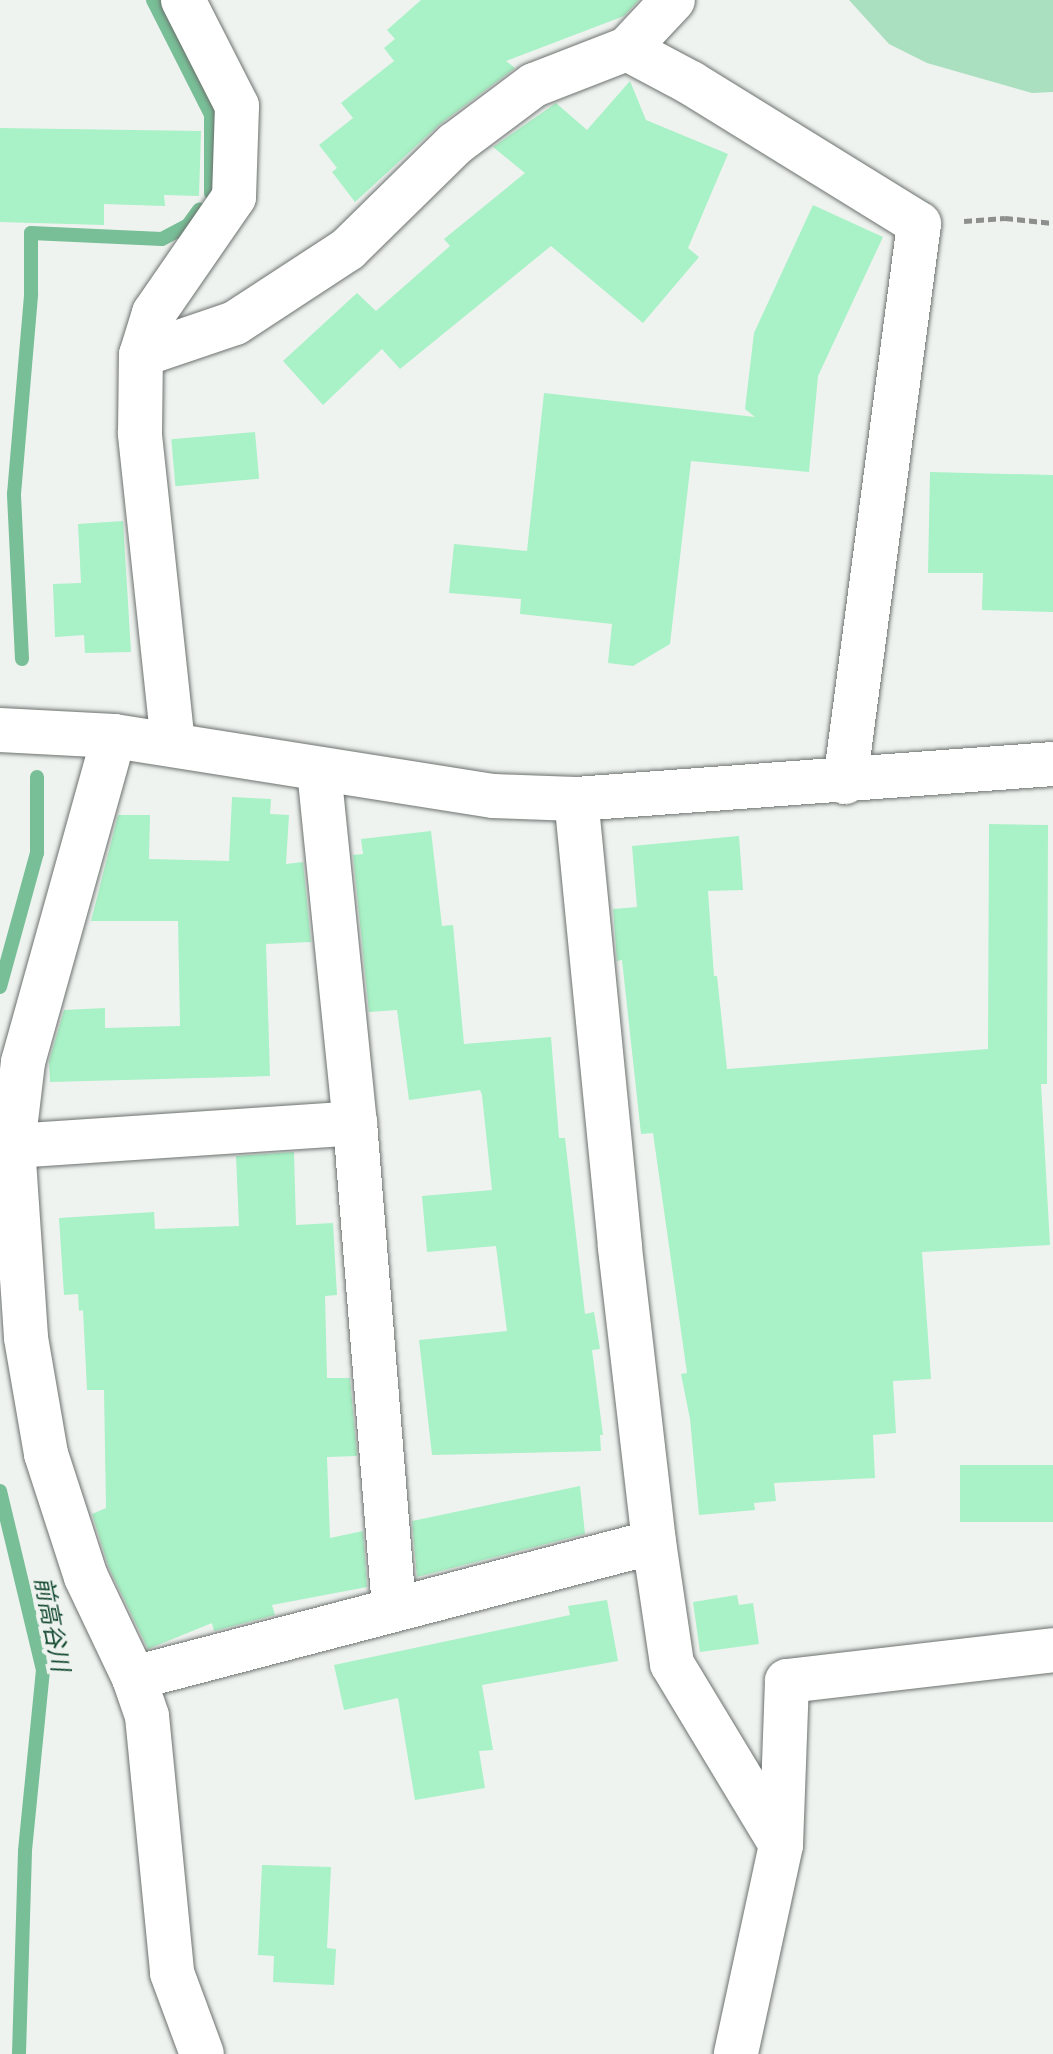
<!DOCTYPE html>
<html>
<head>
<meta charset="utf-8">
<style>
  body { margin:0 }
  #map { position:relative; width:1053px; height:2054px; overflow:hidden; background:#eef3f0; font-family:"Public Sans","Noto Sans JP",sans-serif }
  div>[style] { position:absolute }
  [style*='--x'] { left:calc(var(--x)*1px); top:calc(var(--y)*1px); width:calc(var(--w)*1px); rotate:calc(var(--a)*1deg) }
  .green>* { inset:0; background:#aadfbf }
  .stream>* { height:14px; margin:-7px; padding:0 7px; transform-origin:7px; border-radius:7px; background:#78be96 }
  .building>* { inset:0; background:#a9f1c6; transform-origin:0 0 }
  .path>* { height:5px; margin-top:-2.5px; transform-origin:0; background:repeating-linear-gradient(90deg,#8c8f8d 0 8px,transparent 0 12px) }
  .roads { filter:drop-shadow(0 0 2px #6d726f) drop-shadow(0 0 2px #6d726f) }
  .minor>* { height:44px; margin:-22px; padding:0 22px; transform-origin:22px; border-radius:22px; background:#fff }
  span { translate:-50% -50%; white-space:nowrap; text-align:center; line-height:1.15; -webkit-text-stroke:8px #eef3f0; paint-order:stroke }
  .water-label { font-size:24px; color:#13492f; font-style:italic }
</style>
</head>
<body>
<div id="map">
  <div class="green">
    <div style="clip-path:polygon(849px 0,1053px 0,1053px 92px,1032px 93px,927px 63px,889px 44px)"></div>
  </div>
  <div class="stream">
    <div style="--x:153;--y:0;--w:129;--a:63.2"></div>
    <div style="--x:211;--y:115;--w:78;--a:90"></div>
    <div style="--x:22;--y:659;--w:165;--a:-92.8"></div>
    <div style="--x:14;--y:494;--w:201;--a:-85.1"></div>
    <div style="--x:31;--y:294;--w:61;--a:-90"></div>
    <div style="--x:31;--y:233;--w:131;--a:2.6"></div>
    <div style="--x:162;--y:239;--w:30;--a:-28"></div>
    <div style="--x:188;--y:225;--w:19;--a:-54"></div>
    <div style="--x:0;--y:987;--w:139;--a:-74.6"></div>
    <div style="--x:37;--y:853;--w:76;--a:-90"></div>
    <div style="--x:0;--y:1491;--w:184;--a:76.5"></div>
    <div style="--x:43;--y:1670;--w:182;--a:95.7"></div>
    <div style="--x:25;--y:1851;--w:203;--a:91.7"></div>
  </div>
  <div class="building">
    <div style="clip-path:polygon(421px 0,639px 0,624px 16px,506px 61px,515px 68px,440px 124px,355px 202px,332px 172px,337px 168px,319px 145px,353px 118px,341px 103px,394px 61px,384px 48px,395px 39px,387px 30px)"></div>
    <div style="clip-path:polygon(630px 81px,646px 120px,728px 154px,688px 248px,699px 257px,643px 323px,551px 246px,400px 369px,382px 349px,323px 405px,283px 361px,357px 293px,376px 311px,450px 246px,444px 239px,525px 173px,493px 147px,556px 103px,587px 130px)"></div>
    <div style="clip-path:polygon(0 128px,201px 131px,199px 196px,164px 195px,165px 206px,104px 204px,104px 225px,0 222px)"></div>
    <div style="clip-path:polygon(813px 205px,883px 237px,818px 376px,809px 472px,691px 461px,670px 644px,633px 666px,608px 663px,612px 624px,520px 614px,521px 599px,449px 593px,454px 544px,527px 551px,544px 393px,755px 417px,745px 409px,754px 333px)"></div>
    <div style="left:255px;top:432px;width:47px;height:84px;rotate:85deg"></div>
    <div style="clip-path:polygon(930px 472px,1053px 475px,1053px 612px,982px 610px,983px 573px,928px 573px)"></div>
    <div style="clip-path:polygon(123px 521px,131px 652px,85px 653px,84px 635px,55px 637px,53px 584px,81px 583px,78px 524px)"></div>
    <div style="clip-path:polygon(232px 797px,271px 799px,270px 814px,289px 815px,286px 864px,303px 862px,311px 942px,266px 944px,270px 1076px,50px 1082px,49px 1061px,64px 1010px,105px 1008px,105px 1028px,180px 1026px,178px 921px,91px 921px,118px 815px,150px 815px,149px 859px,229px 861px)"></div>
    <div style="clip-path:polygon(989px 824px,1048px 825px,1047px 1084px,1041px 1084px,1050px 1245px,922px 1252px,931px 1379px,893px 1381px,896px 1433px,873px 1435px,875px 1478px,774px 1483px,776px 1501px,754px 1503px,755px 1510px,699px 1515px,690px 1419px,681px 1374px,687px 1373px,653px 1133px,641px 1134px,622px 960px,617px 961px,613px 909px,637px 907px,632px 846px,739px 836px,743px 890px,708px 891px,714px 976px,717px 976px,727px 1069px,988px 1049px)"></div>
    <div style="clip-path:polygon(431px 831px,442px 926px,453px 925px,464px 1044px,551px 1037px,559px 1138px,565px 1138px,585px 1314px,594px 1312px,600px 1349px,592px 1350px,603px 1435px,600px 1435px,601px 1451px,432px 1455px,419px 1340px,507px 1331px,496px 1246px,427px 1252px,422px 1196px,492px 1190px,482px 1095px,480px 1090px,409px 1100px,397px 1010px,369px 1012px,353px 855px,363px 854px,361px 839px)"></div>
    <div style="clip-path:polygon(294px 1152px,296px 1225px,333px 1223px,337px 1295px,325px 1296px,327px 1378px,350px 1378px,357px 1456px,327px 1457px,330px 1538px,363px 1531px,367px 1587px,272px 1605px,275px 1615px,214px 1631px,212px 1623px,148px 1649px,109px 1568px,92px 1514px,106px 1508px,104px 1390px,87px 1390px,83px 1310px,79px 1311px,78px 1294px,64px 1295px,59px 1218px,154px 1212px,155px 1229px,239px 1226px,236px 1156px)"></div>
    <div style="left:1053px;top:1465px;width:57px;height:93px;rotate:90deg"></div>
    <div style="clip-path:polygon(580px 1486px,585px 1534px,417px 1577px,412px 1521px)"></div>
    <div style="clip-path:polygon(737px 1595px,739px 1605px,753px 1603px,759px 1644px,700px 1652px,693px 1602px)"></div>
    <div style="clip-path:polygon(607px 1600px,618px 1661px,482px 1685px,493px 1750px,479px 1751px,485px 1788px,415px 1800px,398px 1698px,344px 1710px,334px 1665px,570px 1615px,568px 1606px)"></div>
    <div style="clip-path:polygon(262px 1865px,331px 1867px,327px 1948px,336px 1949px,334px 1985px,273px 1982px,274px 1956px,258px 1955px)"></div>
  </div>
  <div class="path">
    <div style="--x:964;--y:221;--w:41;--a:-4.2"></div>
    <div style="--x:1005;--y:218;--w:48;--a:5.9"></div>
  </div>
  <div class="roads">
    <div class="minor">
      <div style="--x:627;--y:49;--w:72;--a:28"></div>
      <div style="--x:691;--y:83;--w:268;--a:31.7"></div>
      <div style="--x:919;--y:224;--w:563;--a:97.55"></div>
      <div style="--x:141;--y:355;--w:99;--a:-18.8"></div>
      <div style="--x:235;--y:323;--w:135;--a:-33.2"></div>
      <div style="--x:348;--y:249;--w:150;--a:-44.5"></div>
      <div style="--x:455;--y:144;--w:99;--a:-36.8"></div>
      <div style="--x:534;--y:85;--w:100;--a:-21.2"></div>
      <div style="--x:627;--y:49;--w:67;--a:-46.8"></div>
      <div style="--x:0;--y:730;--w:114;--a:3"></div>
      <div style="--x:114;--y:736;--w:384;--a:9"></div>
      <div style="--x:493;--y:796;--w:83;--a:2.1"></div>
      <div style="--x:576;--y:799;--w:478;--a:-4.2"></div>
      <div style="--x:114;--y:736;--w:338;--a:105.6"></div>
      <div style="--x:23;--y:1062;--w:85;--a:96.8"></div>
      <div style="--x:13;--y:1146;--w:192;--a:86.1"></div>
      <div style="--x:26;--y:1338;--w:118;--a:80.2"></div>
      <div style="--x:46;--y:1454;--w:129;--a:72"></div>
      <div style="--x:86;--y:1577;--w:112;--a:64.6"></div>
      <div style="--x:134;--y:1678;--w:40;--a:71.1"></div>
      <div style="--x:147;--y:1716;--w:258;--a:84.4"></div>
      <div style="--x:172;--y:1973;--w:86;--a:69.7"></div>
      <div style="--x:173;--y:744;--w:313;--a:-96.1"></div>
      <div style="--x:140;--y:433;--w:78;--a:-89.3"></div>
      <div style="--x:141;--y:355;--w:44;--a:-72.8"></div>
      <div style="--x:154;--y:313;--w:141;--a:-55.4"></div>
      <div style="--x:234;--y:197;--w:91;--a:-88.1"></div>
      <div style="--x:237;--y:106;--w:119;--a:-117"></div>
      <div style="--x:319;--y:770;--w:355;--a:84.2"></div>
      <div style="--x:355;--y:1123;--w:488;--a:85.4"></div>
      <div style="--x:13;--y:1146;--w:343;--a:-3.8"></div>
      <div style="--x:654;--y:1542;--w:123;--a:81.6"></div>
      <div style="--x:672;--y:1664;--w:211;--a:58.9"></div>
      <div style="--x:781;--y:1845;--w:214;--a:102.2"></div>
      <div style="--x:134;--y:1678;--w:537;--a:-14.66"></div>
      <div style="--x:654;--y:1542;--w:298;--a:-96.6"></div>
      <div style="--x:620;--y:1246;--w:449;--a:-95.6"></div>
      <div style="--x:781;--y:1845;--w:164;--a:-87.9"></div>
      <div style="--x:787;--y:1681;--w:268;--a:-6.6"></div>
    </div>
  </div>
  <div class="water-label">
    <span style="left:52px;top:1624px;rotate:79deg">前高谷川</span>
  </div>
</div>
</body>
</html>
